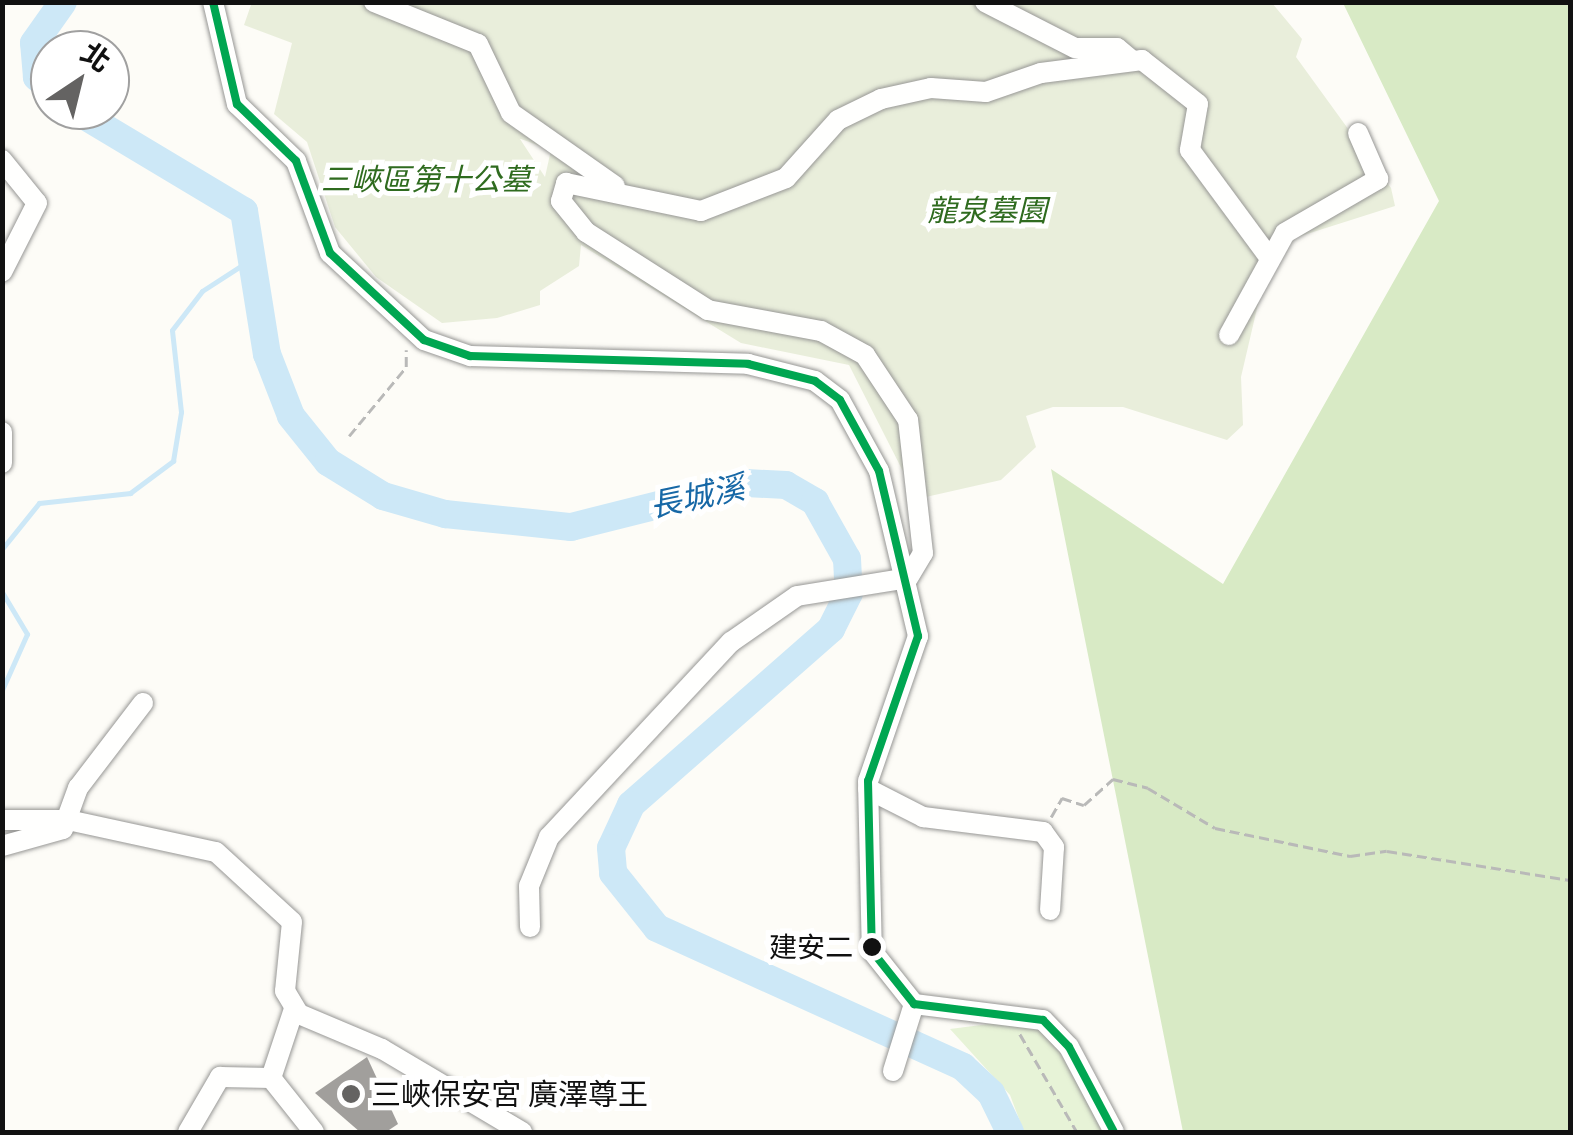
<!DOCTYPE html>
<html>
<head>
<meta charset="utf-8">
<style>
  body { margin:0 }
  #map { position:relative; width:1573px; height:1135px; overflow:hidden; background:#fdfcf7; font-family:Merriweather,"Noto Sans TC",serif }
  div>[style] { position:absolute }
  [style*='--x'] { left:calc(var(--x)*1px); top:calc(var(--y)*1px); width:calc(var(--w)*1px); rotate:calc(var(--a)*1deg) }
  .green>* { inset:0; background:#e7f3d7 }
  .forest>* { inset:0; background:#d8eac5 }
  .cemetery>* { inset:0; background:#e9eedb }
  .stream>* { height:5px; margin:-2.5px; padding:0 2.5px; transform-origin:2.5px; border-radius:2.5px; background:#cde8f7 }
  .river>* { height:28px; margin:-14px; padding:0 14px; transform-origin:14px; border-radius:14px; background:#cde8f7 }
  .building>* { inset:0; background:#a19f9c }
  .path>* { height:2.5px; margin-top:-1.25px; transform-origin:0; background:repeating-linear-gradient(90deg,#b9b9b8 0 10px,transparent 0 15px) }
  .roads { filter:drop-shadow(0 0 2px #979795) drop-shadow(0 0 2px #979795) }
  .minor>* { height:20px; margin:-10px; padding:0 10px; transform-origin:10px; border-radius:10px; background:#fffffe }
  .bus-1>* { height:8px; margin:-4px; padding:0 4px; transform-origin:4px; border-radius:4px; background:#00a651 }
  .dots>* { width:28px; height:28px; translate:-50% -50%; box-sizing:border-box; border:5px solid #fff; border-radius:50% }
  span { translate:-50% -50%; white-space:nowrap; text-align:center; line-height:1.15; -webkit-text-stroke:10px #fff; paint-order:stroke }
  .bus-label { font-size:28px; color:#111 }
  .right { translate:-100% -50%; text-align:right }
  .park-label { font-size:30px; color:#2f6b1f; font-style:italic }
  .poi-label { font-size:30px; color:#111 }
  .left { translate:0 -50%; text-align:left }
  .water-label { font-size:32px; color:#1768a6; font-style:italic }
  .frame { position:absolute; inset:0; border:5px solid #111; pointer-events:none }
  .north { position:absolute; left:30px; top:30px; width:100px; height:100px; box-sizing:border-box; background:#fff; border:2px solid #a0a0a0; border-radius:50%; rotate:35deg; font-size:28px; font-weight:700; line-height:40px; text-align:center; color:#111 }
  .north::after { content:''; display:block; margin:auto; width:35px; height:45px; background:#646362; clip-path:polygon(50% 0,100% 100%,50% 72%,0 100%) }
</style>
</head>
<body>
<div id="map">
  <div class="green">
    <div style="clip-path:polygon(1020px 1020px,1051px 1036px,1103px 1132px,1024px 1132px,1010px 1095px,950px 1029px)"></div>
  </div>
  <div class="forest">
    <div style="clip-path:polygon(1343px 3px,1570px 3px,1570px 1132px,1183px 1132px,1051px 469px,1223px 584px,1439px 201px)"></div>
  </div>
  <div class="cemetery">
    <div style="clip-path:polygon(evenodd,252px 2px,1272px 3px,1302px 39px,1296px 57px,1391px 188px,1395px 206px,1285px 241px,1262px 287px,1241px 377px,1243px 425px,1227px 440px,1123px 407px,1053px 407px,1026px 416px,1036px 447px,1001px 480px,917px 499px,849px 365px,741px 343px,581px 245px,579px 266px,540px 291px,540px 305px,497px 318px,442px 323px,376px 277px,335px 227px,307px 142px,274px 114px,292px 43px,244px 25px,252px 2px,521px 139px,551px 150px,545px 177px,520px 139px,521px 139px)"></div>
  </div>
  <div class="stream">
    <div style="--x:2;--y:549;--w:59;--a:-51.2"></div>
    <div style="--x:39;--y:503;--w:92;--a:-6.3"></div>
    <div style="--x:130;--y:493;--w:54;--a:-36.7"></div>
    <div style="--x:173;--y:461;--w:50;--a:-80.7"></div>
    <div style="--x:181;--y:412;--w:82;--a:-96.3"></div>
    <div style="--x:172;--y:330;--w:49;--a:-52.4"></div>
    <div style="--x:202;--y:291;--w:61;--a:-32.9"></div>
    <div style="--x:2;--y:592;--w:49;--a:59.2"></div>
    <div style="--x:27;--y:634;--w:61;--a:114.1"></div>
  </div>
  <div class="river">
    <div style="--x:50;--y:89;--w:18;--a:-137"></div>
    <div style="--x:37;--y:77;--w:34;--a:-95"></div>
    <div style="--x:34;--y:43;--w:50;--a:-54.7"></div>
    <div style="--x:75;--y:110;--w:197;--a:30.9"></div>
    <div style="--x:244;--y:211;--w:145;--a:80.9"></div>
    <div style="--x:267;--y:354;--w:66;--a:68.8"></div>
    <div style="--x:291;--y:416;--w:59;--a:51.2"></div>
    <div style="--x:328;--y:462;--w:65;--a:31.7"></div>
    <div style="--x:383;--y:496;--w:65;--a:16.2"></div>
    <div style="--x:445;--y:514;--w:127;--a:5.9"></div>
    <div style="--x:571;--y:527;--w:180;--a:-14.1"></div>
    <div style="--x:746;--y:483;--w:40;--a:2.9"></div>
    <div style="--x:786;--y:485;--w:34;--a:30"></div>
    <div style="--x:815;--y:502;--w:65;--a:60.7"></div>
    <div style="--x:847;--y:559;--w:34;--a:87"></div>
    <div style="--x:849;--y:593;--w:40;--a:116.6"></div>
    <div style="--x:831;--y:629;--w:266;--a:138.7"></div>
    <div style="--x:631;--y:805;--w:47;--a:114.9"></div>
    <div style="--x:611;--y:848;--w:25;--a:85"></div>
    <div style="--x:613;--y:873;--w:70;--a:51.3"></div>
    <div style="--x:657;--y:928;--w:336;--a:24.4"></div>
    <div style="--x:963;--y:1067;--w:38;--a:43"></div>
    <div style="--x:991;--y:1093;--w:43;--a:64"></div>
  </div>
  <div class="building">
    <div style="clip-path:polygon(367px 1057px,398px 1124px,386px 1132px,360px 1132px,315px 1093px)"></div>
  </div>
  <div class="path">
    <div style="--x:349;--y:436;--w:89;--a:-50.4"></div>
    <div style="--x:406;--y:367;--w:17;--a:-90"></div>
    <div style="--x:1051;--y:817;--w:22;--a:-60"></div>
    <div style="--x:1062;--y:798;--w:23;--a:18"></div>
    <div style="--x:1084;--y:805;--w:39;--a:-42"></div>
    <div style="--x:1113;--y:779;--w:36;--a:14"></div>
    <div style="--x:1148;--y:788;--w:78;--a:30.8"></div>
    <div style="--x:1215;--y:828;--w:138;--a:11.7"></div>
    <div style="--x:1350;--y:856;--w:37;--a:-8"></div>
    <div style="--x:1387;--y:851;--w:185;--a:9"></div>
    <div style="--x:1020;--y:1034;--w:113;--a:59.8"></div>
  </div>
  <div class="roads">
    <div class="minor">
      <div style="--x:213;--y:2;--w:105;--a:76.8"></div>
      <div style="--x:237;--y:104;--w:82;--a:44"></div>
      <div style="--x:296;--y:161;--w:98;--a:69.7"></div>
      <div style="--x:330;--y:253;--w:128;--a:42.8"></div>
      <div style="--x:424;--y:340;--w:49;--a:19.2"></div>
      <div style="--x:470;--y:356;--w:278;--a:1.6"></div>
      <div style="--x:748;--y:364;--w:69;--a:14.2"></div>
      <div style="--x:815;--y:381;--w:31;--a:37"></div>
      <div style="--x:840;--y:400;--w:81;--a:61.2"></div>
      <div style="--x:879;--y:471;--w:170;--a:76.7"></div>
      <div style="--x:918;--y:636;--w:153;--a:109"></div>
      <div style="--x:868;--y:781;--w:170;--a:88.7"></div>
      <div style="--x:872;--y:951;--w:68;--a:51.6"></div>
      <div style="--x:914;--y:1004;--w:130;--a:7.1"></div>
      <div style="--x:1043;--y:1020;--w:37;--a:46"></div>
      <div style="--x:1069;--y:1047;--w:96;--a:62.1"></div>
      <div style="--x:374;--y:2;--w:112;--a:22"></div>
      <div style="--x:478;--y:44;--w:76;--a:64.4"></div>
      <div style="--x:511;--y:113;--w:127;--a:35.1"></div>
      <div style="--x:985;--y:2;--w:101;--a:27.1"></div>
      <div style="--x:1075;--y:48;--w:42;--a:0"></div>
      <div style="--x:1117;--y:48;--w:16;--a:40"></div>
      <div style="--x:2;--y:160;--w:55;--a:50.9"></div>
      <div style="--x:37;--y:203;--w:77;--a:116.9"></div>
      <div style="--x:1229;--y:335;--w:116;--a:-61.2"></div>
      <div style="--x:1285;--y:233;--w:108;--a:-30.1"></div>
      <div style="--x:1378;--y:179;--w:50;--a:-113.5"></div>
      <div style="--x:2;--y:432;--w:31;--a:90"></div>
      <div style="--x:868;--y:789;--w:62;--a:27"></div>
      <div style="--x:923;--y:817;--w:121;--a:7.1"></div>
      <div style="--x:1043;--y:832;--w:19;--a:54"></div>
      <div style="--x:1054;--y:847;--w:63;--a:93.6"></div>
      <div style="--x:2;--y:820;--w:66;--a:0"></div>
      <div style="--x:68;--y:820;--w:151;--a:12.2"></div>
      <div style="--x:216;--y:852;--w:103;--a:42.6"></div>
      <div style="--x:292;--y:922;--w:69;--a:95.8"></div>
      <div style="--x:285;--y:991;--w:27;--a:59"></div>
      <div style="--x:299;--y:1014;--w:90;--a:22.9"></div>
      <div style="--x:382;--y:1049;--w:163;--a:30.7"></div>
      <div style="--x:2;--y:846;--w:63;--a:-15.6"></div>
      <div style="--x:63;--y:829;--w:44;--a:-69.9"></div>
      <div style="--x:78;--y:788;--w:107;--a:-52.6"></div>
      <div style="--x:530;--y:927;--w:41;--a:-91.4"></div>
      <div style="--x:529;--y:886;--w:53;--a:-67.8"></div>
      <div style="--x:549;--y:837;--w:267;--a:-47"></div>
      <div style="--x:731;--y:642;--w:80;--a:-34.9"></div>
      <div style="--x:797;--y:596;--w:112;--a:-9.2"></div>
      <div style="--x:908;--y:578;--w:29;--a:-59"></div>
      <div style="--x:923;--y:553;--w:134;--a:-96.4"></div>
      <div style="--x:908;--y:420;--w:78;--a:-123.5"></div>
      <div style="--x:865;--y:355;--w:50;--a:-151.4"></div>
      <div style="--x:821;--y:331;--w:115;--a:-169.5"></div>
      <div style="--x:708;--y:310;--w:145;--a:-147.4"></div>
      <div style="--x:586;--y:232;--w:40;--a:-129"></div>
      <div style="--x:561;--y:201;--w:19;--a:-74"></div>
      <div style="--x:566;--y:183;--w:138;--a:11.7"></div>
      <div style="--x:701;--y:211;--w:91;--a:-21.2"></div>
      <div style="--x:786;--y:178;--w:78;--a:-48.1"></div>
      <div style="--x:838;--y:120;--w:48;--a:-26"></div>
      <div style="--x:881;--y:99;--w:51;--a:-12.4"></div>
      <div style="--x:931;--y:88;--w:55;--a:4.2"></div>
      <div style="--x:986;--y:92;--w:58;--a:-19.1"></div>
      <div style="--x:1041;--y:73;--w:102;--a:-7.3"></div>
      <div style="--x:1142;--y:60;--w:71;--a:38.2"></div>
      <div style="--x:1198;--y:104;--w:47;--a:99.9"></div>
      <div style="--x:1190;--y:150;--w:133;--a:53.6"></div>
      <div style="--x:294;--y:1009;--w:73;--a:108.4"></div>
      <div style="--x:271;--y:1078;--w:69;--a:51.5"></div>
      <div style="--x:893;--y:1071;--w:70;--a:-72.6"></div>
      <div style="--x:188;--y:1132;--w:64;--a:-59.8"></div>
      <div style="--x:220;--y:1077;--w:51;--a:1.1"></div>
    </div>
  </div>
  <div class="bus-1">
    <div style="--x:213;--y:2;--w:105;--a:76.8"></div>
    <div style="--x:237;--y:104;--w:82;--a:44"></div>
    <div style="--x:296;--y:161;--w:98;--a:69.7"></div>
    <div style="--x:330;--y:253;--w:128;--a:42.8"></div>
    <div style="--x:424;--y:340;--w:49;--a:19.2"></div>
    <div style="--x:470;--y:356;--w:278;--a:1.6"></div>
    <div style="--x:748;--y:364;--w:69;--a:14.2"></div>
    <div style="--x:815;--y:381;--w:31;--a:37"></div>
    <div style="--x:840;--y:400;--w:81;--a:61.2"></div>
    <div style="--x:879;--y:471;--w:170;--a:76.7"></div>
    <div style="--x:918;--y:636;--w:153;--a:109"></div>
    <div style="--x:868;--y:781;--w:170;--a:88.7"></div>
    <div style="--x:872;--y:951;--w:68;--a:51.6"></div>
    <div style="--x:914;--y:1004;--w:130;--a:7.1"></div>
    <div style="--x:1043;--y:1020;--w:37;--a:46"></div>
    <div style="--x:1069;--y:1047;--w:96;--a:62.1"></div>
  </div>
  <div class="dots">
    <div style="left:872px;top:947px;background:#111"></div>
    <div style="left:351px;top:1094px;background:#646362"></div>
  </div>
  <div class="bus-label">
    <span class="right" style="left:853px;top:947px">建安二</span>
  </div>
  <div class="park-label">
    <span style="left:426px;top:179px">三峽區第十公墓</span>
    <span style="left:987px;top:210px">龍泉墓園</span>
  </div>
  <div class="poi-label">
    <span class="left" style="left:371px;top:1094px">三峽保安宮 廣澤尊王</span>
  </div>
  <div class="water-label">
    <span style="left:697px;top:497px;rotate:-12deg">長城溪</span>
  </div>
  <div class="frame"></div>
  <div class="north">北</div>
</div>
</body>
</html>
